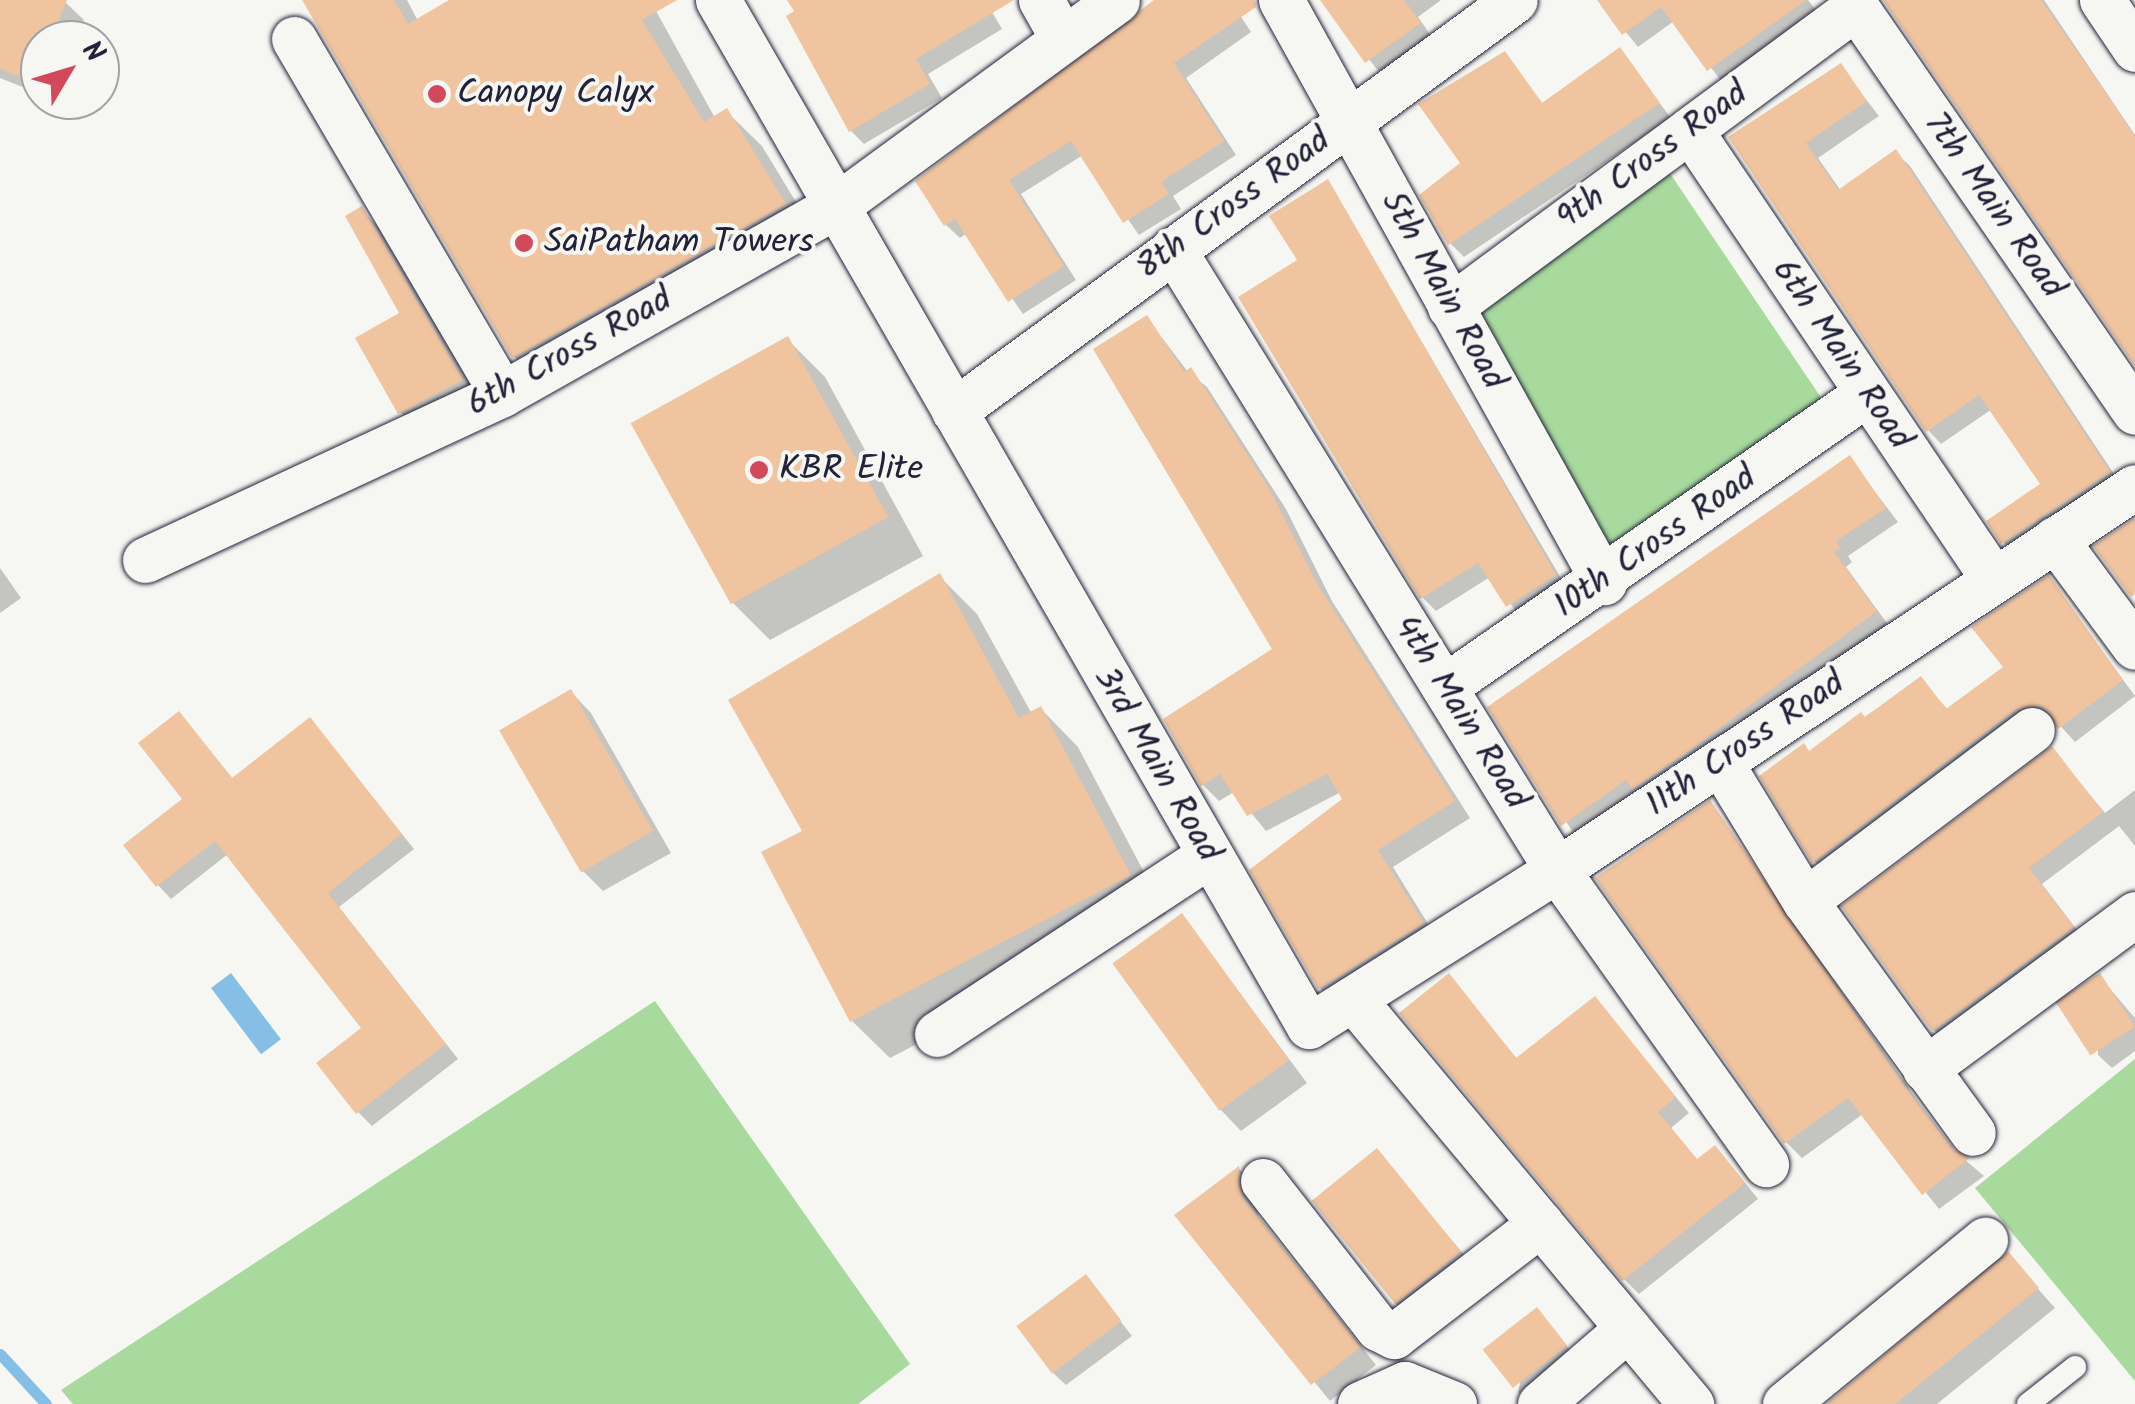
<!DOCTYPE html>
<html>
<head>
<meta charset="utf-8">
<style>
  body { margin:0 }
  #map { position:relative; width:2135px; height:1404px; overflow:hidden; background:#f6f6f2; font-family:Kalam,sans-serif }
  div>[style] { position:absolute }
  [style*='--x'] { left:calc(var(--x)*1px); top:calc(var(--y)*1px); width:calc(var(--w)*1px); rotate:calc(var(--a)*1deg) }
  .green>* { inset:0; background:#a7da9c }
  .water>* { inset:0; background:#86bfe5; transform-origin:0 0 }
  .shadow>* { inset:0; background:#0003 }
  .stream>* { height:11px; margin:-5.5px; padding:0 5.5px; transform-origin:5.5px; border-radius:5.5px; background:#86bfe5 }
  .building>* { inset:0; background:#efc49f; transform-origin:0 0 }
  .roads { filter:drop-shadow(0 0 2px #22223b) drop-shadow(0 0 2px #22223b) }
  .service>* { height:22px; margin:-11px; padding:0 11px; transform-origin:11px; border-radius:11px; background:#f6f6f2 }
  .minor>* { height:45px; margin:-22.5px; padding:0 22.5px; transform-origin:22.5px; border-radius:22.5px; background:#f6f6f2 }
  .dots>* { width:28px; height:28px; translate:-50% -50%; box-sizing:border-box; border:5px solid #f6f6f2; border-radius:50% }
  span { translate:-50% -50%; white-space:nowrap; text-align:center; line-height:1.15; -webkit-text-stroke:8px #f6f6f2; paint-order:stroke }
  .poi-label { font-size:35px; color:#22223b }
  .left { translate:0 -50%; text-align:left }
  .street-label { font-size:35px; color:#22223b }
  .north { position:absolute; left:20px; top:20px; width:100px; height:100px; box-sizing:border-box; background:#f6f6f2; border:2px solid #a1a1a9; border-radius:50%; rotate:52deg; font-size:28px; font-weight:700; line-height:40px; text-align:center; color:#22223b }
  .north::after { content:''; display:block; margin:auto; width:35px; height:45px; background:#d1495b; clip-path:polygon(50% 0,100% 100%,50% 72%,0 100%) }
</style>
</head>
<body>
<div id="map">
  <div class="green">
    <div style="clip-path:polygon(1665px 166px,1824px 402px,1614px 560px,1470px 307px)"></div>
    <div style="clip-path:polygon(655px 1001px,910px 1364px,858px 1404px,73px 1404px,61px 1390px)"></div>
    <div style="clip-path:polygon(2135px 1059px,2135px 1381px,1975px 1188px)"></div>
  </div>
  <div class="water">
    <div style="left:231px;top:973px;width:83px;height:25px;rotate:53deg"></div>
  </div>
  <div class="shadow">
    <div style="clip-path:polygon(0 0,63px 0,84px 20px,76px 40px,40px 40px,40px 94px,0 78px)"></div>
    <div style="clip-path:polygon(304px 0,407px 0,418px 21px,454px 0,650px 0,715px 118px,726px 111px,762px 146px,819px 240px,549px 392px,514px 357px)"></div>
    <div style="clip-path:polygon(790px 0,985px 0,1002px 29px,928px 74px,942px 98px,864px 144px,851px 131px)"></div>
    <div style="clip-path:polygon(1159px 0,1230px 0,1251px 32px,1186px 78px,1236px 155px,1173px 196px,1181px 209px,1139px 235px,1083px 155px,1021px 194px,1076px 280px,1023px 314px,967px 233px,960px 238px,946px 225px)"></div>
    <div style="clip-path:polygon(1323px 0,1441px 0,1418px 17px,1434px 40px,1383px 77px)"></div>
    <div style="clip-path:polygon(1600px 0,1808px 0,1819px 14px,1723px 83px,1674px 21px,1638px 47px)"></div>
    <div style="clip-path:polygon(1890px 0,2044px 0,2135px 135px,2135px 361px)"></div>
    <div style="clip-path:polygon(1620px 51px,1671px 118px,1464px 257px,1450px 243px,1464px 164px,1504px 54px,1544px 105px)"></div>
    <div style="clip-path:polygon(1840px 66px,1879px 116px,1818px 158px,1841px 191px,1896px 153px,1910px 166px,2122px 486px,2017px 556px,2003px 542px,2043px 484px,1992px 409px,1941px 444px,1928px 430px,1731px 138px)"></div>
    <div style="clip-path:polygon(1328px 183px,1568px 590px,1522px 619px,1490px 577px,1436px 611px,1422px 597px,1300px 261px)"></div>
    <div style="clip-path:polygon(361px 209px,380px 229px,480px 399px,419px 431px,400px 412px,403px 314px)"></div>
    <div style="clip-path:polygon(1147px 318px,1188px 372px,1207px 387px,1286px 509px,1332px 601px,1470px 818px,1393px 867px,1438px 940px,1336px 1004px,1320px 988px,1253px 870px,1345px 799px,1341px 792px,1266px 831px,1234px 792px,1219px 801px,1203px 785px,1275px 650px)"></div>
    <div style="clip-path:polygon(787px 339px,825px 377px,923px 556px,770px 640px,732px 602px)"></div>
    <div style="clip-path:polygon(1850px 459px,1898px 522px,1848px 556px,1852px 562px,1846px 567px,1889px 626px,1577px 838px,1490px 708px)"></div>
    <div style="clip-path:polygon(0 568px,21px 598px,0 613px)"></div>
    <div style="clip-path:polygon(939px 576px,977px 614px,1032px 714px,1041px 709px,1078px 747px,1166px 914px,890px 1058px,852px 1021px,806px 832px)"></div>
    <div style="clip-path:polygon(2049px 579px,2135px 696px,2075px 742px,2056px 721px,2032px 723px,1829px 876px,1814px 861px,1811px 753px,1921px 679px,1948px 710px,2006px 667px)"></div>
    <div style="clip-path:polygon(571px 692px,591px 713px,671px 853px,603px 891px,582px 870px)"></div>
    <div style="clip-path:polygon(179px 714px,234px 780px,310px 720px,414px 849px,339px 907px,458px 1059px,372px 1126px,358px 1112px,364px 1028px,228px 854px,171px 899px,158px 885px,186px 800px)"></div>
    <div style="clip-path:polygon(2052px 749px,2105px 813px,2135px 790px,2135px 846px,2119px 826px,2042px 884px,2087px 943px,1949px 1045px,1934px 1030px)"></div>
    <div style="clip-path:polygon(1710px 803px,1919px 1103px,1958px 1154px,1984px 1176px,1939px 1209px,1863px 1114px,1802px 1158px,1786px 1142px)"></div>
    <div style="clip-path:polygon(1182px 916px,1307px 1083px,1241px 1131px,1221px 1110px)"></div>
    <div style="clip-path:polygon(1449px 976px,1518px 1060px,1595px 999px,1689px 1113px,1671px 1128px,1698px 1161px,1729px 1163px,1758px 1199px,1639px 1294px,1624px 1279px)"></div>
    <div style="clip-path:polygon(2099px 976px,2135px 1018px,2135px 1051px,2112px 1068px,2098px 1055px)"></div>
    <div style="clip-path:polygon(1377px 1152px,1477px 1270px,1412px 1320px,1394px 1302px)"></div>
    <div style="clip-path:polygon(1239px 1169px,1256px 1186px,1259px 1217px,1376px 1365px,1330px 1401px,1178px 1216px)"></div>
    <div style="clip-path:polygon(2008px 1255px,2055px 1308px,1937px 1404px,1830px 1404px)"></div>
    <div style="clip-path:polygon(1086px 1277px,1132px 1336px,1066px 1385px,1052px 1372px)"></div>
    <div style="clip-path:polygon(1536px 1310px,1579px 1361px,1530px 1404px,1518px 1392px)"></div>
  </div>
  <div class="stream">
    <div style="--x:0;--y:1354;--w:68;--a:47.4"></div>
  </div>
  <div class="building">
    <div style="clip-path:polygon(0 0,67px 0,51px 40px,40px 40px,40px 85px,0 69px)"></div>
    <div style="clip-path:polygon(302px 0,394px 0,408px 24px,449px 0,677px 0,642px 20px,704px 122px,727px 108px,786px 204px,512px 358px)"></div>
    <div style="clip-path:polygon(787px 0,1014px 0,916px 59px,930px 84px,849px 132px,786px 16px,794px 11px)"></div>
    <div style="clip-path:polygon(1154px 0,1255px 0,1256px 7px,1174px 63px,1224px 141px,1161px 182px,1169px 194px,1123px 223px,1071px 141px,1009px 180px,1064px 266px,1008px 302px,955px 219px,944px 226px,915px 181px)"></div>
    <div style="clip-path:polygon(1320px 0,1404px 0,1421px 23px,1365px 63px)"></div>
    <div style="clip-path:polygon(1597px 0,1806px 0,1707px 71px,1661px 7px,1622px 35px)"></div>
    <div style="clip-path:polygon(1883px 0,2041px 0,2113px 103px,2135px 137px,2135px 366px)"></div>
    <div style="clip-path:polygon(1620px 47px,1660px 103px,1448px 245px,1419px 195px,1460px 163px,1418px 104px,1505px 51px,1542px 103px)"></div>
    <div style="clip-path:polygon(1841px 63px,1867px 101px,1806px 143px,1838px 190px,1896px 149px,2110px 472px,2001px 544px,1986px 521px,2040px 484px,1979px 395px,1926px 432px,1728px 137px)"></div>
    <div style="clip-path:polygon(1328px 179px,1556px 575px,1506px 607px,1478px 563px,1420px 599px,1238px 297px,1297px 260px,1269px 216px)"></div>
    <div style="clip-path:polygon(362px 206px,463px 380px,398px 414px,355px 338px,399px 313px,345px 216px)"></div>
    <div style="clip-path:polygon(1147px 315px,1184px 372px,1191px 367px,1270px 490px,1316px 582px,1455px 801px,1378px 850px,1424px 923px,1318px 989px,1249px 870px,1342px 799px,1327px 774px,1247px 816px,1220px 774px,1201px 786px,1163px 719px,1272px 649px,1093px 349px)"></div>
    <div style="left:788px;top:336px;width:207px;height:180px;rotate:61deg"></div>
    <div style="clip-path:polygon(1850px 455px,1886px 508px,1836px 541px,1840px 548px,1834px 552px,1877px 611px,1690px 750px,1632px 789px,1626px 780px,1561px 826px,1487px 707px)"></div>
    <div style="clip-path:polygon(2135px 518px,2135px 594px,2131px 597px,2093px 546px)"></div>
    <div style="clip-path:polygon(940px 573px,1019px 718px,1041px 706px,1131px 875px,850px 1022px,761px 852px,802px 831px,728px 700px)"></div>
    <div style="clip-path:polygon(2049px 575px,2123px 680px,2058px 729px,2043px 706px,2016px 709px,1812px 863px,1759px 776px,1804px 743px,1809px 751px,1861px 712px,1865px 717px,1921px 676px,1946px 709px,2003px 667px,1971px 627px)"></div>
    <div style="left:571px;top:689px;width:164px;height:83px;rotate:60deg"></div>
    <div style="clip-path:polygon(179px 711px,232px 778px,310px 717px,402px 834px,328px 893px,446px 1044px,356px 1114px,316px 1063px,361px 1028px,215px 841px,156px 887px,123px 845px,182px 799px,138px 743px)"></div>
    <div style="clip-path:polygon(2052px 746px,2103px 812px,2029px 868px,2074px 927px,1932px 1031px,1841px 906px)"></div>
    <div style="clip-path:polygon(1710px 800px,1903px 1084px,1952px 1148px,1970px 1158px,1922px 1195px,1848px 1098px,1784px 1144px,1595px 878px)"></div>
    <div style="left:1182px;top:913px;width:182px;height:86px;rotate:54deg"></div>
    <div style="clip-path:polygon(1449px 973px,1516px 1058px,1595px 996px,1676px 1097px,1658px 1112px,1697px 1159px,1715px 1145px,1745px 1183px,1622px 1281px,1399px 1013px)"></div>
    <div style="left:2100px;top:973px;width:64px;height:53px;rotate:57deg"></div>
    <div style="left:1377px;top:1148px;width:133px;height:84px;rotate:51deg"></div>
    <div style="clip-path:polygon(1239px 1166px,1242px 1197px,1361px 1347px,1311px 1385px,1174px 1215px)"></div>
    <div style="clip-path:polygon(2008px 1251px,2039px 1288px,1895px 1404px,1826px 1404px)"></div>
    <div style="left:1086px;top:1274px;width:59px;height:87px;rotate:53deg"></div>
    <div style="left:1537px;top:1307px;width:49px;height:69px;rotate:52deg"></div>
  </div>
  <div class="roads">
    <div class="service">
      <div style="--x:2028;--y:1404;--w:60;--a:-38.2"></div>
    </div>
    <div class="minor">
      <div style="--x:718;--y:0;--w:1184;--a:60.06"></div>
      <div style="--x:1309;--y:1026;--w:293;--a:-32.2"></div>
      <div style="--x:1557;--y:870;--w:693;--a:-33.53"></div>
      <div style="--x:1041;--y:0;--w:45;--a:60.6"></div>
      <div style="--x:1281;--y:0;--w:666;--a:60.97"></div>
      <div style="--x:1851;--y:0;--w:500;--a:55.42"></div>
      <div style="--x:2102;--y:0;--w:59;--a:56"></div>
      <div style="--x:294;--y:39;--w:411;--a:59.6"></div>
      <div style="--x:1690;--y:130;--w:543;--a:55.96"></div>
      <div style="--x:1173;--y:249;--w:730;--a:58.27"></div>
      <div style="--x:1557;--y:870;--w:361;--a:54.6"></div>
      <div style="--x:1450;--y:307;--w:505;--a:-36.46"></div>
      <div style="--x:954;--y:411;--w:695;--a:-36.23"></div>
      <div style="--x:2055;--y:539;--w:134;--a:53.5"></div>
      <div style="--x:145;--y:560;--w:394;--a:-24.9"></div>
      <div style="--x:502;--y:394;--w:383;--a:-29.4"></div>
      <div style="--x:836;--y:206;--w:348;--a:-36.2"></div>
      <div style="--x:1444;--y:687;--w:514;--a:-34.77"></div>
      <div style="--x:1720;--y:762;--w:163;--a:58.6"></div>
      <div style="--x:1805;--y:901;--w:286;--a:54.1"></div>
      <div style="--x:1805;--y:901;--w:284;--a:-37"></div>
      <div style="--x:1353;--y:999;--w:528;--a:50.15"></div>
      <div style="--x:937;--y:1034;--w:324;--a:-33.3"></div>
      <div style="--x:1925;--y:1069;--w:261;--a:-36.4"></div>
      <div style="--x:1263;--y:1181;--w:187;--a:52"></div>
      <div style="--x:1378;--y:1328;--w:18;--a:27"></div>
      <div style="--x:1394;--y:1336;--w:185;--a:-37.5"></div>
      <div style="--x:1360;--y:1404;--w:49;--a:-24"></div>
      <div style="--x:1405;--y:1384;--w:53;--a:22.2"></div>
      <div style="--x:1540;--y:1404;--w:116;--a:-40.8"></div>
      <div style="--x:1785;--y:1404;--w:259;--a:-39.4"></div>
    </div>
  </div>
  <div class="dots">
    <div style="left:437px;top:94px;background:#d1495b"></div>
    <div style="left:524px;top:243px;background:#d1495b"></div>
    <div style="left:759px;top:470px;background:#d1495b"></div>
  </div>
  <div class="poi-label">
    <span class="left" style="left:457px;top:94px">Canopy Calyx</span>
    <span class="left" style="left:544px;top:243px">SaiPatham Towers</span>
    <span class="left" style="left:779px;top:470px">KBR Elite</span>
  </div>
  <div class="street-label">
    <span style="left:1653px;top:157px;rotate:-36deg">9th Cross Road</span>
    <span style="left:1234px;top:205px;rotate:-36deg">8th Cross Road</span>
    <span style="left:1993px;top:206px;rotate:55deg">7th Main Road</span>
    <span style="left:1442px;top:291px;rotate:61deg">5th Main Road</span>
    <span style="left:570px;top:353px;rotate:-29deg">6th Cross Road</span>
    <span style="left:1841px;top:355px;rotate:56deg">6th Main Road</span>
    <span style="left:1656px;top:543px;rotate:-35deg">10th Cross Road</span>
    <span style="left:1460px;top:713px;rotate:58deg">4th Main Road</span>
    <span style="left:1746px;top:745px;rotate:-34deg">11th Cross Road</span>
    <span style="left:1156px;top:765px;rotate:60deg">3rd Main Road</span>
  </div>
  <div class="north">N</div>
</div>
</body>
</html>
